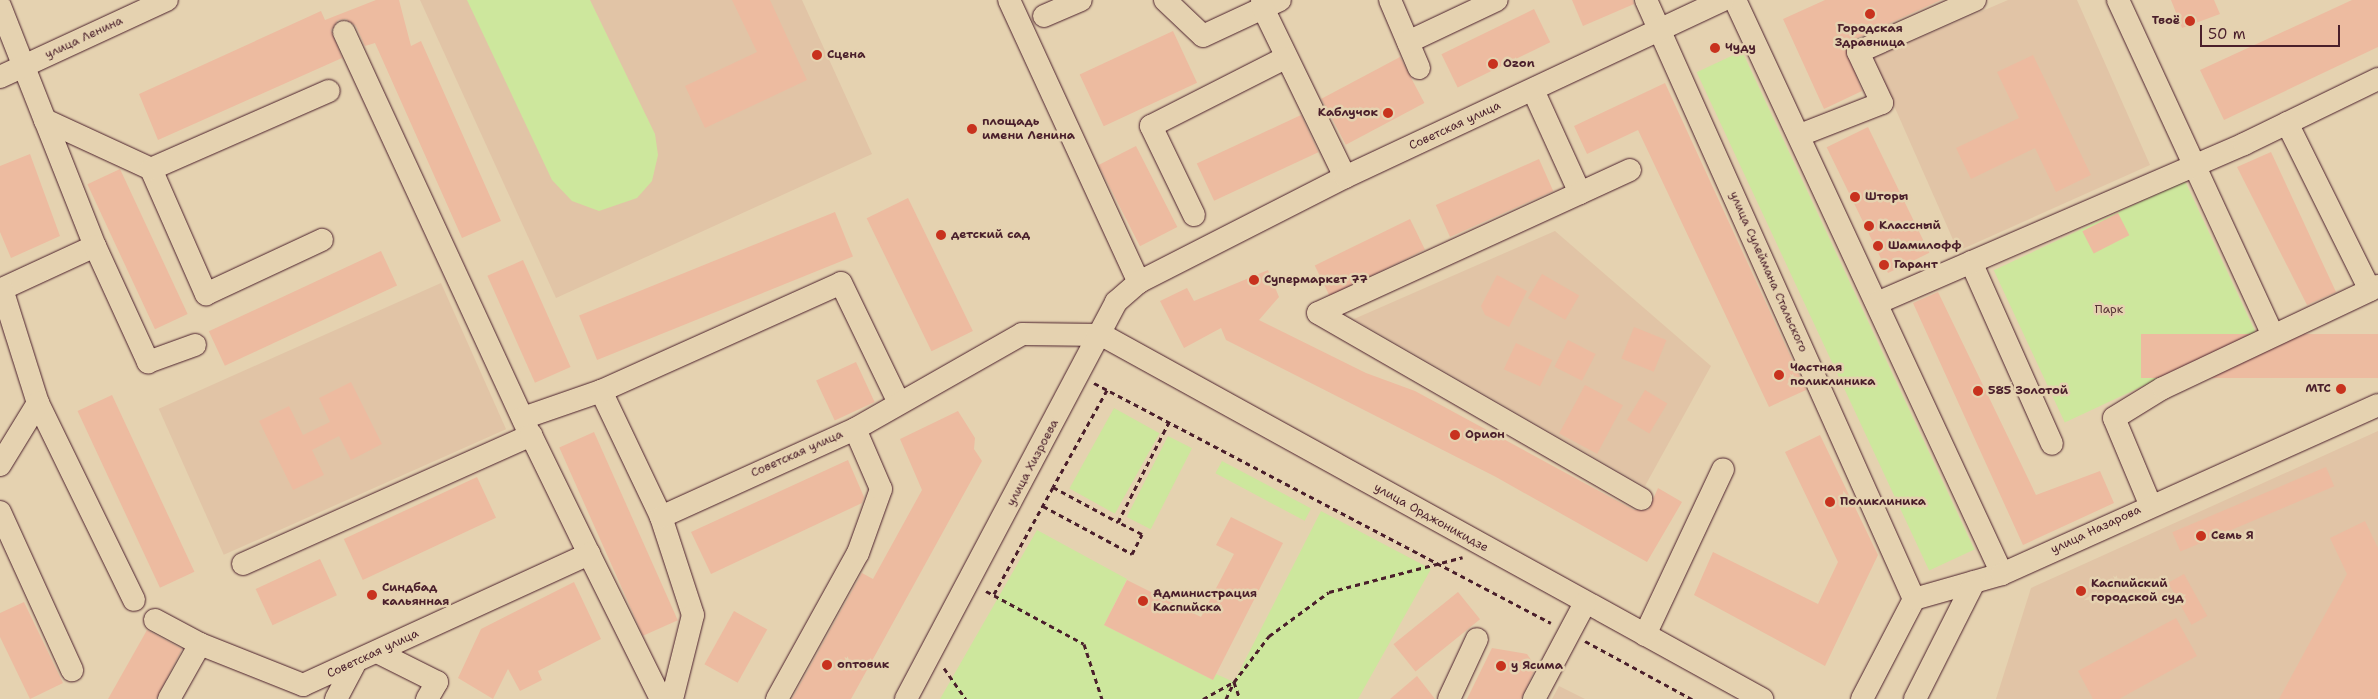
<!DOCTYPE html>
<html>
<head>
<meta charset="utf-8">
<style>
  body { margin:0 }
  #map { position:relative; width:2378px; height:699px; overflow:hidden; background:#e5d2b0; font-family:"Shantell Sans",sans-serif }
  div>[style] { position:absolute }
  [style*='--x'] { left:calc(var(--x)*1px); top:calc(var(--y)*1px); width:calc(var(--w)*1px); rotate:calc(var(--a)*1deg) }
  .built>* { inset:0; background:#e1c4a6; transform-origin:0 0 }
  .green>* { inset:0; background:#cde79d; transform-origin:0 0 }
  .building>* { inset:0; background:#edbba0; transform-origin:0 0 }
  .path>* { height:3px; margin-top:-1.5px; transform-origin:0; background:repeating-linear-gradient(90deg,#4a1f2b 0 5px,transparent 0 9px) }
  .roads { filter:drop-shadow(0 0 1px #4a1f2b) drop-shadow(0 0 1px #4a1f2b) }
  .minor>* { height:22px; margin:-11px; padding:0 11px; transform-origin:11px; border-radius:11px; background:#e5d2b0 }
  .dots>* { width:14px; height:14px; translate:-50% -50%; box-sizing:border-box; border:2px solid #e5d2b0; border-radius:50% }
  span { translate:-50% -50%; white-space:nowrap; text-align:center; line-height:1.15; -webkit-text-stroke:5px #e5d2b0; paint-order:stroke }
  .poi-label { font-size:12px; color:#4a1f2b; font-weight:700 }
  .right { translate:-100% -50%; text-align:right }
  .left { translate:0 -50%; text-align:left }
  .street-label { font-size:12px; color:#4a1f2b }
  .park-label { font-size:12px; color:#573336 }
  .scale { position:absolute; left:2200px; top:25px; width:140px; height:22px; box-sizing:border-box; border:2px solid #4a1f2b; border-top:0; padding-left:6px; font-size:15px; line-height:18px; white-space:nowrap; color:#4a1f2b; -webkit-text-stroke:4px #e5d2b0; paint-order:stroke }
</style>
</head>
<body>
<div id="map">
  <div class="built">
    <div style="clip-path:polygon(420px 0,802px 0,872px 154px,556px 298px)"></div>
    <div style="clip-path:polygon(2008px 0,2077px 0,2150px 165px,1958px 251px,1873px 58px)"></div>
    <div style="clip-path:polygon(1555px 231px,1711px 366px,1645px 486px,1354px 319px)"></div>
    <div style="left:441px;top:283px;width:160px;height:309px;rotate:66deg"></div>
    <div style="clip-path:polygon(2378px 431px,2378px 699px,1996px 699px,2031px 588px)"></div>
    <div style="clip-path:polygon(1559px 686px,1585px 699px,1552px 699px)"></div>
  </div>
  <div class="green">
    <div style="clip-path:polygon(467px 0,590px 0,655px 134px,658px 155px,652px 181px,637px 198px,599px 211px,572px 201px,552px 180px)"></div>
    <div style="left:1742px;top:51px;width:550px;height:50px;rotate:65deg"></div>
    <div style="left:2185px;top:181px;width:168px;height:211px;rotate:65deg"></div>
    <div style="left:1114px;top:408px;width:52px;height:92px;rotate:29deg"></div>
    <div style="left:1168px;top:436px;width:27px;height:91px;rotate:27deg"></div>
    <div style="left:1222px;top:461px;width:101px;height:14px;rotate:28deg"></div>
    <div style="clip-path:polygon(1321px 511px,1431px 569px,1358px 699px,940px 699px,1037px 530px,1127px 579px,1104px 625px,1213px 680px,1216px 674px,1234px 682px)"></div>
  </div>
  <div class="building">
    <div style="clip-path:polygon(376px 0,399px 0,411px 46px,421px 41px,501px 221px,462px 238px,375px 43px,365px 46px,356px 26px,346px 19px,338px 20px,331px 30px,342px 58px,158px 140px,139px 94px,321px 11px,325px 20px)"></div>
    <div style="clip-path:polygon(732px 0,770px 0,807px 80px,705px 128px,685px 86px,757px 52px)"></div>
    <div style="clip-path:polygon(1572px 0,1633px 0,1634px 4px,1583px 26px)"></div>
    <div style="clip-path:polygon(1825px 0,1941px 0,1844px 44px,1862px 91px,1824px 109px,1783px 19px)"></div>
    <div style="clip-path:polygon(2171px 0,2214px 0,2220px 14px,2182px 28px)"></div>
    <div style="clip-path:polygon(2352px 0,2378px 0,2378px 47px,2224px 120px,2200px 70px)"></div>
    <div style="left:1534px;top:9px;width:37px;height:103px;rotate:64deg"></div>
    <div style="left:1173px;top:31px;width:57px;height:103px;rotate:65deg"></div>
    <div style="clip-path:polygon(2033px 55px,2091px 175px,2056px 192px,2035px 148px,1971px 179px,1956px 148px,2019px 118px,1997px 72px)"></div>
    <div style="left:1400px;top:57px;width:52px;height:89px;rotate:62deg"></div>
    <div style="clip-path:polygon(1665px 83px,1806px 390px,1769px 407px,1638px 130px,1587px 154px,1574px 126px)"></div>
    <div style="left:1301px;top:115px;width:41px;height:115px;rotate:65deg"></div>
    <div style="left:1868px;top:127px;width:140px;height:46px;rotate:64deg"></div>
    <div style="left:1136px;top:146px;width:91px;height:42px;rotate:63deg"></div>
    <div style="clip-path:polygon(2271px 152px,2336px 292px,2307px 305px,2237px 167px)"></div>
    <div style="clip-path:polygon(30px 154px,60px 236px,11px 258px,0 232px,0 166px)"></div>
    <div style="left:1539px;top:159px;width:35px;height:113px;rotate:66deg"></div>
    <div style="left:120px;top:169px;width:160px;height:36px;rotate:65deg"></div>
    <div style="left:908px;top:198px;width:148px;height:46px;rotate:64deg"></div>
    <div style="left:835px;top:212px;width:48px;height:276px;rotate:68deg"></div>
    <div style="left:2118px;top:213px;width:25px;height:40px;rotate:63deg"></div>
    <div style="left:1410px;top:219px;width:34px;height:106px;rotate:64deg"></div>
    <div style="left:381px;top:251px;width:38px;height:190px;rotate:65deg"></div>
    <div style="left:523px;top:260px;width:117px;height:39px;rotate:66deg"></div>
    <div style="clip-path:polygon(1268px 270px,1279px 297px,1259px 320px,1366px 373px,1415px 391px,1634px 510px,1648px 510px,1658px 488px,1682px 502px,1647px 562px,1496px 477px,1226px 340px,1221px 328px,1184px 348px,1160px 301px,1187px 288px,1194px 301px)"></div>
    <div style="left:1542px;top:274px;width:43px;height:28px;rotate:30deg"></div>
    <div style="clip-path:polygon(1497px 275px,1527px 291px,1509px 327px,1485px 315px,1481px 306px)"></div>
    <div style="clip-path:polygon(1938px 292px,2036px 495px,2100px 471px,2114px 503px,2023px 545px,1913px 303px)"></div>
    <div style="left:1634px;top:327px;width:35px;height:34px;rotate:22deg"></div>
    <div style="left:2378px;top:334px;width:44px;height:237px;rotate:90deg"></div>
    <div style="left:1568px;top:340px;width:31px;height:30px;rotate:27deg"></div>
    <div style="left:1516px;top:343px;width:40px;height:29px;rotate:25deg"></div>
    <div style="left:856px;top:362px;width:44px;height:44px;rotate:65deg"></div>
    <div style="clip-path:polygon(351px 382px,382px 444px,351px 460px,339px 436px,312px 450px,324px 475px,293px 490px,259px 421px,289px 406px,303px 435px,330px 422px,319px 398px)"></div>
    <div style="left:1585px;top:385px;width:43px;height:55px;rotate:28deg"></div>
    <div style="left:1645px;top:390px;width:26px;height:35px;rotate:31deg"></div>
    <div style="left:112px;top:395px;width:195px;height:38px;rotate:65deg"></div>
    <div style="clip-path:polygon(958px 411px,975px 438px,974px 449px,982px 461px,851px 699px,792px 699px,862px 573px,873px 579px,922px 490px,900px 439px)"></div>
    <div style="left:594px;top:432px;width:206px;height:38px;rotate:66deg"></div>
    <div style="clip-path:polygon(1820px 435px,1878px 555px,1825px 666px,1694px 595px,1713px 552px,1818px 604px,1838px 562px,1785px 452px)"></div>
    <div style="clip-path:polygon(848px 460px,864px 497px,862px 503px,711px 574px,691px 532px)"></div>
    <div style="left:2326px;top:467px;width:21px;height:167px;rotate:67deg"></div>
    <div style="left:477px;top:477px;width:45px;height:147px;rotate:65deg"></div>
    <div style="clip-path:polygon(1231px 517px,1283px 543px,1213px 680px,1104px 625px,1127px 580px,1201px 617px,1234px 554px,1216px 545px)"></div>
    <div style="clip-path:polygon(2365px 521px,2378px 548px,2378px 699px,2279px 699px,2347px 574px,2330px 538px)"></div>
    <div style="left:320px;top:559px;width:40px;height:71px;rotate:65deg"></div>
    <div style="left:2184px;top:574px;width:48px;height:18px;rotate:61deg"></div>
    <div style="clip-path:polygon(574px 582px,601px 639px,538px 671px,542px 680px,520px 691px,508px 669px,493px 699px,458px 678px,481px 629px)"></div>
    <div style="left:1458px;top:592px;width:35px;height:83px;rotate:51deg"></div>
    <div style="clip-path:polygon(24px 602px,63px 683px,30px 699px,0 637px,0 613px)"></div>
    <div style="left:734px;top:611px;width:38px;height:61px;rotate:29deg"></div>
    <div style="clip-path:polygon(2176px 618px,2197px 656px,2119px 699px,2093px 699px,2078px 671px)"></div>
    <div style="clip-path:polygon(147px 630px,182px 649px,156px 699px,108px 699px)"></div>
    <div style="clip-path:polygon(1492px 648px,1527px 654px,1536px 667px,1521px 699px,1467px 699px)"></div>
    <div style="clip-path:polygon(1417px 676px,1435px 699px,1390px 699px)"></div>
  </div>
  <div class="path">
    <div style="--x:1094;--y:383;--w:516;--a:27.71"></div>
    <div style="--x:1107;--y:390;--w:111;--a:119.1"></div>
    <div style="--x:1053;--y:487;--w:74;--a:28.3"></div>
    <div style="--x:1118;--y:522;--w:112;--a:-63"></div>
    <div style="--x:1043;--y:506;--w:101;--a:28.3"></div>
    <div style="--x:1132;--y:554;--w:22;--a:-63"></div>
    <div style="--x:1142;--y:534;--w:27;--a:-153"></div>
    <div style="--x:986;--y:591;--w:111;--a:28.4"></div>
    <div style="--x:1084;--y:644;--w:58;--a:71.9"></div>
    <div style="--x:994;--y:594;--w:122;--a:-61.1"></div>
    <div style="--x:1585;--y:641;--w:122;--a:28.5"></div>
    <div style="--x:944;--y:668;--w:38;--a:55"></div>
    <div style="--x:1203;--y:699;--w:35;--a:-29"></div>
    <div style="--x:1234;--y:682;--w:58;--a:-52.7"></div>
    <div style="--x:1269;--y:636;--w:74;--a:-36.3"></div>
    <div style="--x:1329;--y:592;--w:138;--a:-14.6"></div>
    <div style="--x:1226;--y:699;--w:19;--a:-65"></div>
    <div style="--x:1234;--y:682;--w:18;--a:71"></div>
  </div>
  <div class="roads">
    <div class="minor">
      <div style="--x:1009;--y:0;--w:311;--a:65.3"></div>
      <div style="--x:1165;--y:0;--w:52;--a:43.5"></div>
      <div style="--x:1203;--y:36;--w:66;--a:-25"></div>
      <div style="--x:1263;--y:8;--w:8;--a:-97"></div>
      <div style="--x:1280;--y:0;--w:19;--a:155"></div>
      <div style="--x:1263;--y:8;--w:188;--a:64.1"></div>
      <div style="--x:1390;--y:0;--w:74;--a:66.9"></div>
      <div style="--x:1646;--y:0;--w:656;--a:65.9"></div>
      <div style="--x:1735;--y:0;--w:633;--a:65.05"></div>
      <div style="--x:2118;--y:0;--w:369;--a:65.2"></div>
      <div style="--x:0;--y:6;--w:123;--a:68.5"></div>
      <div style="--x:45;--y:120;--w:117;--a:24.8"></div>
      <div style="--x:151;--y:169;--w:137;--a:66.3"></div>
      <div style="--x:206;--y:294;--w:128;--a:-25"></div>
      <div style="--x:1044;--y:16;--w:40;--a:-23.4"></div>
      <div style="--x:344;--y:32;--w:441;--a:65.2"></div>
      <div style="--x:1408;--y:42;--w:98;--a:-25.3"></div>
      <div style="--x:0;--y:77;--w:184;--a:-24.8"></div>
      <div style="--x:1533;--y:90;--w:113;--a:65.5"></div>
      <div style="--x:1580;--y:193;--w:288;--a:155.4"></div>
      <div style="--x:1318;--y:313;--w:373;--a:29.9"></div>
      <div style="--x:45;--y:120;--w:136;--a:68.4"></div>
      <div style="--x:95;--y:246;--w:102;--a:155.2"></div>
      <div style="--x:2;--y:289;--w:120;--a:72.5"></div>
      <div style="--x:38;--y:403;--w:219;--a:64"></div>
      <div style="--x:2287;--y:123;--w:186;--a:63.6"></div>
      <div style="--x:2370;--y:290;--w:9;--a:-27"></div>
      <div style="--x:1800;--y:135;--w:88;--a:-21.3"></div>
      <div style="--x:1882;--y:103;--w:56;--a:-115.2"></div>
      <div style="--x:1858;--y:52;--w:128;--a:-24"></div>
      <div style="--x:151;--y:169;--w:194;--a:-23.7"></div>
      <div style="--x:1580;--y:193;--w:55;--a:-24.7"></div>
      <div style="--x:1194;--y:215;--w:99;--a:-115.8"></div>
      <div style="--x:1151;--y:126;--w:150;--a:-26.9"></div>
      <div style="--x:95;--y:246;--w:128;--a:65.4"></div>
      <div style="--x:148;--y:362;--w:50;--a:-19.9"></div>
      <div style="--x:1971;--y:262;--w:199;--a:66"></div>
      <div style="--x:1877;--y:303;--w:400;--a:-23.4"></div>
      <div style="--x:2244;--y:144;--w:149;--a:-25.9"></div>
      <div style="--x:601;--y:391;--w:140;--a:64.5"></div>
      <div style="--x:661;--y:517;--w:103;--a:71.9"></div>
      <div style="--x:693;--y:615;--w:87;--a:104"></div>
      <div style="--x:523;--y:418;--w:83;--a:-19.1"></div>
      <div style="--x:601;--y:391;--w:263;--a:-24.2"></div>
      <div style="--x:841;--y:283;--w:133;--a:64.2"></div>
      <div style="--x:0;--y:465;--w:73;--a:-58.5"></div>
      <div style="--x:2150;--y:504;--w:93;--a:-112.7"></div>
      <div style="--x:2114;--y:418;--w:57;--a:-31.5"></div>
      <div style="--x:2163;--y:388;--w:229;--a:-25.3"></div>
      <div style="--x:0;--y:512;--w:174;--a:65.5"></div>
      <div style="--x:661;--y:517;--w:213;--a:-24.4"></div>
      <div style="--x:855;--y:429;--w:192;--a:-29.6"></div>
      <div style="--x:1022;--y:334;--w:80;--a:0.7"></div>
      <div style="--x:1102;--y:335;--w:754;--a:28.88"></div>
      <div style="--x:243;--y:564;--w:316;--a:-24.1"></div>
      <div style="--x:531;--y:435;--w:132;--a:64"></div>
      <div style="--x:155;--y:620;--w:51;--a:28.1"></div>
      <div style="--x:200;--y:644;--w:111;--a:21.7"></div>
      <div style="--x:303;--y:685;--w:315;--a:-24.6"></div>
      <div style="--x:589;--y:554;--w:162;--a:63.6"></div>
      <div style="--x:1645;--y:635;--w:183;--a:-64.8"></div>
      <div style="--x:377;--y:652;--w:67;--a:26.6"></div>
      <div style="--x:437;--y:682;--w:20;--a:120"></div>
      <div style="--x:169;--y:699;--w:63;--a:-60.6"></div>
      <div style="--x:336;--y:699;--w:38;--a:-62"></div>
      <div style="--x:777;--y:699;--w:167;--a:-61"></div>
      <div style="--x:858;--y:553;--w:68;--a:-70.2"></div>
      <div style="--x:881;--y:489;--w:65;--a:-113.4"></div>
      <div style="--x:906;--y:699;--w:449;--a:-62.1"></div>
      <div style="--x:1116;--y:302;--w:30;--a:-41"></div>
      <div style="--x:1139;--y:282;--w:231;--a:-27"></div>
      <div style="--x:1345;--y:177;--w:417;--a:-25.1"></div>
      <div style="--x:1449;--y:699;--w:66;--a:-65"></div>
      <div style="--x:1534;--y:699;--w:109;--a:-62"></div>
      <div style="--x:1862;--y:699;--w:113;--a:-62.5"></div>
      <div style="--x:1914;--y:599;--w:91;--a:-15.9"></div>
      <div style="--x:2002;--y:574;--w:412;--a:-24.2"></div>
      <div style="--x:1915;--y:699;--w:131;--a:-63.2"></div>
    </div>
  </div>
  <div class="dots">
    <div style="left:1870px;top:14px;background:#c8321e"></div>
    <div style="left:2190px;top:21px;background:#c8321e"></div>
    <div style="left:1715px;top:48px;background:#c8321e"></div>
    <div style="left:817px;top:55px;background:#c8321e"></div>
    <div style="left:1493px;top:64px;background:#c8321e"></div>
    <div style="left:1388px;top:113px;background:#c8321e"></div>
    <div style="left:972px;top:129px;background:#c8321e"></div>
    <div style="left:1855px;top:197px;background:#c8321e"></div>
    <div style="left:1869px;top:226px;background:#c8321e"></div>
    <div style="left:941px;top:235px;background:#c8321e"></div>
    <div style="left:1878px;top:246px;background:#c8321e"></div>
    <div style="left:1884px;top:265px;background:#c8321e"></div>
    <div style="left:1254px;top:280px;background:#c8321e"></div>
    <div style="left:1779px;top:375px;background:#c8321e"></div>
    <div style="left:2341px;top:389px;background:#c8321e"></div>
    <div style="left:1978px;top:391px;background:#c8321e"></div>
    <div style="left:1455px;top:435px;background:#c8321e"></div>
    <div style="left:1830px;top:502px;background:#c8321e"></div>
    <div style="left:2201px;top:536px;background:#c8321e"></div>
    <div style="left:2081px;top:591px;background:#c8321e"></div>
    <div style="left:372px;top:595px;background:#c8321e"></div>
    <div style="left:1143px;top:601px;background:#c8321e"></div>
    <div style="left:827px;top:665px;background:#c8321e"></div>
    <div style="left:1501px;top:666px;background:#c8321e"></div>
  </div>
  <div class="poi-label">
    <span class="right" style="left:2180px;top:21px">Твоё</span>
    <span style="left:1870px;top:36px">Городская<br>Здравница</span>
    <span class="left" style="left:1725px;top:48px">Чуду</span>
    <span class="left" style="left:827px;top:55px">Сцена</span>
    <span class="left" style="left:1503px;top:64px">Ozon</span>
    <span class="right" style="left:1378px;top:113px">Каблучок</span>
    <span class="left" style="left:982px;top:129px">площадь<br>имени Ленина</span>
    <span class="left" style="left:1865px;top:197px">Шторы</span>
    <span class="left" style="left:1879px;top:226px">Классный</span>
    <span class="left" style="left:951px;top:235px">детский сад</span>
    <span class="left" style="left:1888px;top:246px">Шамилофф</span>
    <span class="left" style="left:1894px;top:265px">Гарант</span>
    <span class="left" style="left:1264px;top:280px">Супермаркет 77</span>
    <span class="left" style="left:1790px;top:375px">Частная<br>поликлиника</span>
    <span class="right" style="left:2331px;top:389px">МТС</span>
    <span class="left" style="left:1988px;top:391px">585 Золотой</span>
    <span class="left" style="left:1465px;top:435px">Орион</span>
    <span class="left" style="left:1840px;top:502px">Поликлиника</span>
    <span class="left" style="left:2211px;top:536px">Семь Я</span>
    <span class="left" style="left:2091px;top:591px">Каспийский<br>городской суд</span>
    <span class="left" style="left:382px;top:595px">Синдбад<br>кальянная</span>
    <span class="left" style="left:1153px;top:601px">Администрация<br>Каспийска</span>
    <span class="left" style="left:837px;top:665px">оптовик</span>
    <span class="left" style="left:1511px;top:666px">у Ясима</span>
  </div>
  <div class="street-label">
    <span style="left:84px;top:38px;rotate:-25deg">улица Ленина</span>
    <span style="left:1455px;top:126px;rotate:-25deg">Советская улица</span>
    <span style="left:1768px;top:272px;rotate:66deg">улица Сулеймана Стальского</span>
    <span style="left:797px;top:454px;rotate:-24deg">Советская улица</span>
    <span style="left:1033px;top:463px;rotate:-62deg">улица Хизроева</span>
    <span style="left:1431px;top:518px;rotate:29deg">улица Орджоникидзе</span>
    <span style="left:2096px;top:530px;rotate:-25deg">улица Назарова</span>
    <span style="left:373px;top:654px;rotate:-25deg">Советская улица</span>
  </div>
  <div class="park-label">
    <span style="left:2109px;top:310px">Парк</span>
  </div>
  <div class="scale">50 m</div>
</div>
</body>
</html>
